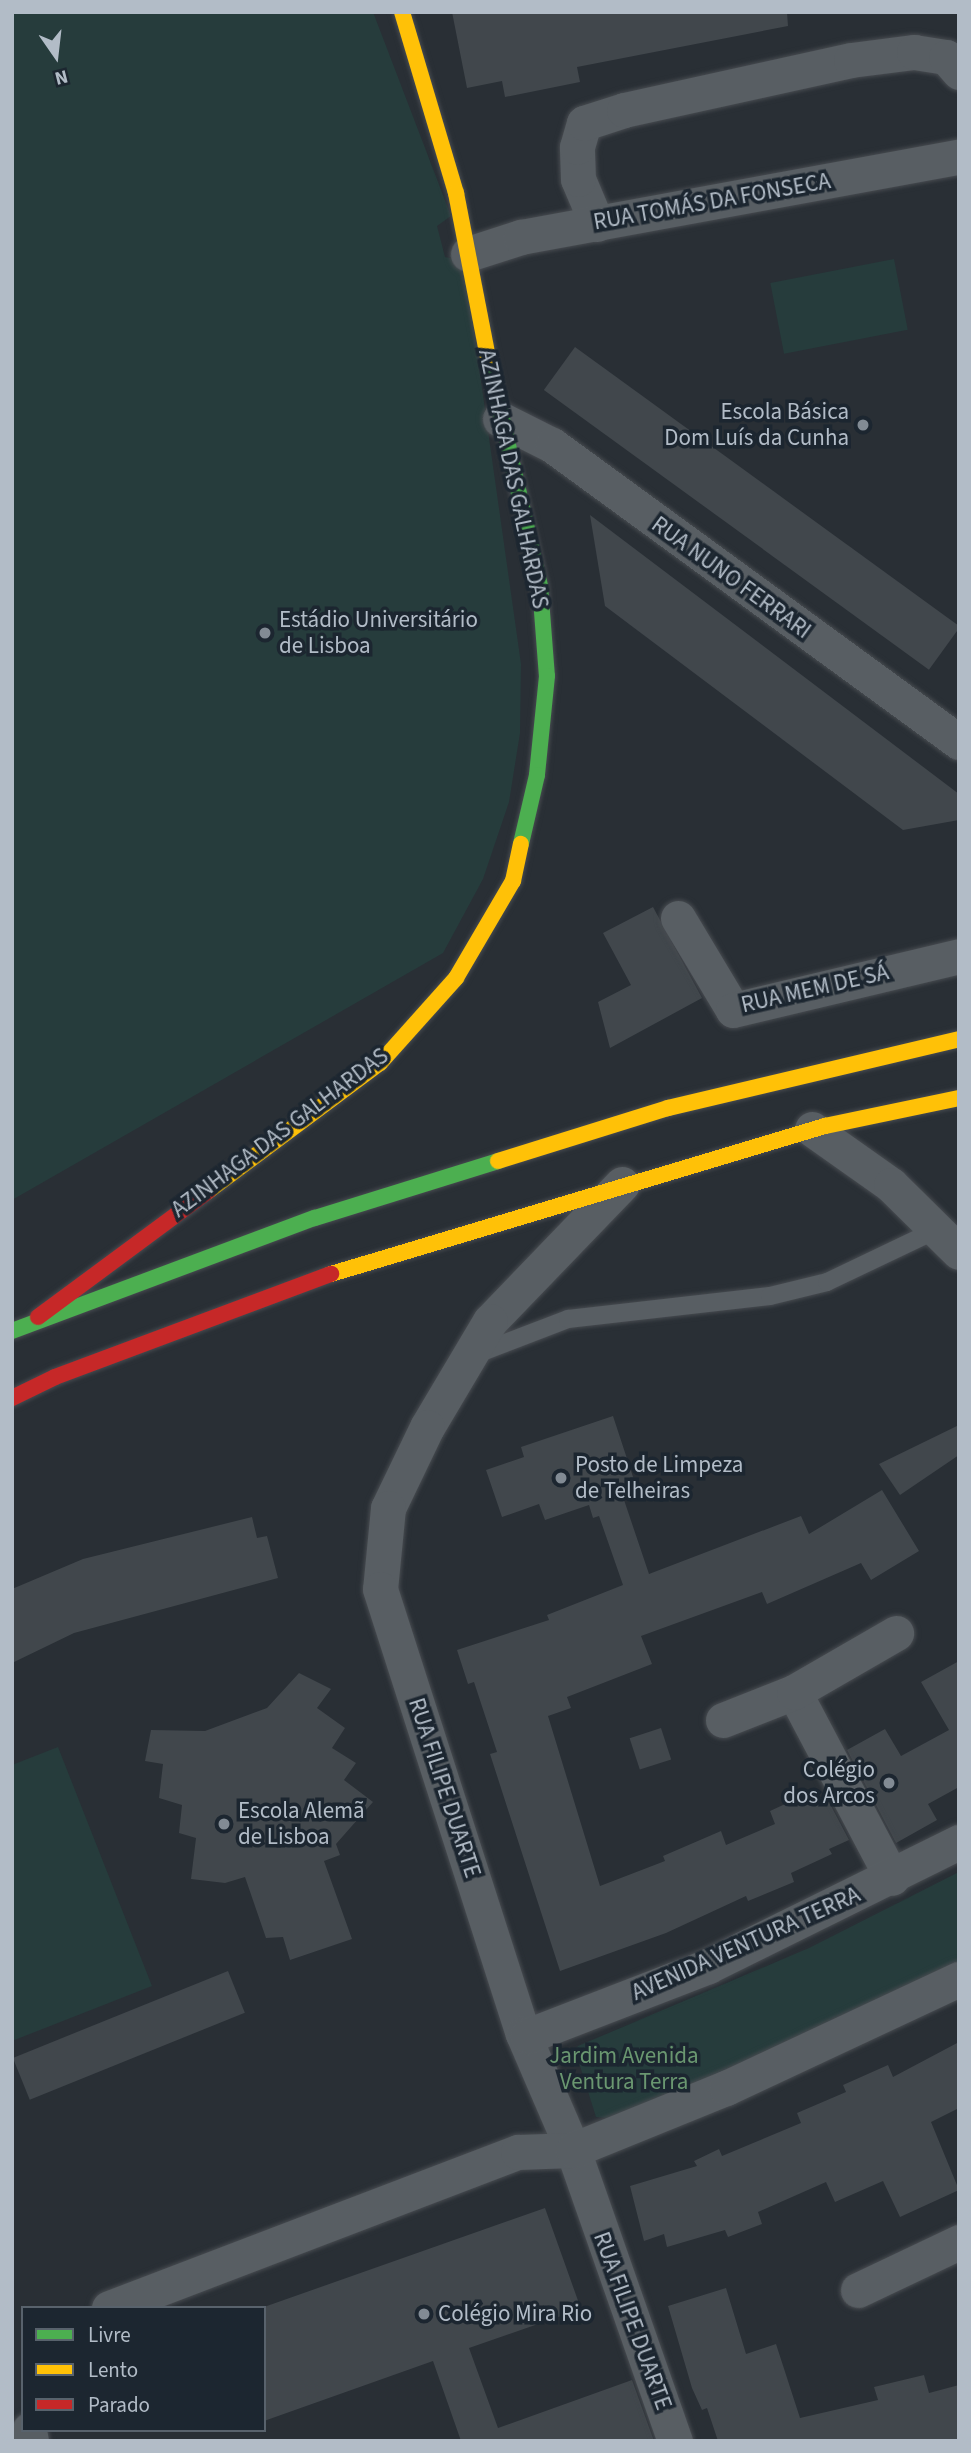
<!DOCTYPE html>
<html>
<head>
<meta charset="utf-8">
<style>
  body { margin:0 }
  #map { position:relative; width:971px; height:2453px; overflow:hidden; background:#292f35; font-family:"Source Sans 3",sans-serif }
  div>[style] { position:absolute }
  [style*='--x'] { left:calc(var(--x)*1px); top:calc(var(--y)*1px); width:calc(var(--w)*1px); rotate:calc(var(--a)*1deg) }
  .green>* { inset:0; background:#263c3c; transform-origin:0 0 }
  .building>* { inset:0; background:#41474c; transform-origin:0 0 }
  .roads { filter:drop-shadow(0 0 2px #474b50) drop-shadow(0 0 2px #474b50) }
  .lane>* { height:18px; margin:-9px; padding:0 9px; transform-origin:9px; border-radius:9px; background:#585e63 }
  .street>* { height:35px; margin:-17.5px; padding:0 17.5px; transform-origin:17.5px; border-radius:17.5px; background:#585e63 }
  .fast>* { height:16px; margin:-8px; padding:0 8px; transform-origin:8px; border-radius:8px; background:#4caf50 }
  .slow>* { height:16px; margin:-8px; padding:0 8px; transform-origin:8px; border-radius:8px; background:#ffc107 }
  .jam>* { height:16px; margin:-8px; padding:0 8px; transform-origin:8px; border-radius:8px; background:#c62828 }
  .dots>* { width:19px; height:19px; translate:-50% -50%; box-sizing:border-box; border:4px solid #1c2630; border-radius:50% }
  span { translate:-50% -50%; white-space:nowrap; text-align:center; line-height:1.15; -webkit-text-stroke:7px #1c2630; paint-order:stroke }
  .street-label { font-size:23px; color:#b2bcc7 }
  .poi-label { font-size:23px; color:#b2bcc7 }
  .right { translate:-100% -50%; text-align:right }
  .left { translate:0 -50%; text-align:left }
  .park-label { font-size:23px; color:#6a9770 }
  .frame { position:absolute; inset:0; border:14px solid #b2bcc7; pointer-events:none }
  .legend { position:absolute; left:21px; top:2306px; width:245px; height:126px; box-sizing:border-box; background:#1c2630; border:2px solid #58626c; margin:0; padding:9px 12px; list-style:none; font-size:21px; color:#b2bcc7 }
  .legend li { display:flex; align-items:center; gap:14px; height:35px }
  .legend b { width:35px; border:2px solid #58626c }
  .north { position:absolute; left:21px; top:21px; width:70px; height:70px; -webkit-text-stroke:5px #1c2630; paint-order:stroke; rotate:166deg; font-size:19px; font-weight:700; line-height:28px; text-align:center; color:#b2bcc7 }
  .north::after { content:''; display:block; margin:auto; width:24px; height:32px; background:#b2bcc7; clip-path:polygon(50% 0,100% 100%,50% 72%,0 100%) }
</style>
</head>
<body>
<div id="map">
  <div class="green">
    <div style="clip-path:polygon(12px 12px,373px 12px,451px 216px,437px 226px,445px 257px,464px 261px,521px 664px,520px 733px,509px 802px,483px 879px,443px 953px,12px 1200px)"></div>
    <div style="left:894px;top:259px;width:72px;height:126px;rotate:79deg"></div>
    <div style="clip-path:polygon(58px 1747px,152px 1986px,12px 2041px,12px 1765px)"></div>
    <div style="clip-path:polygon(959px 1872px,959px 1961px,720px 2073px,607px 2118px,596px 2117px,575px 2050px,578px 2046px,809px 1948px)"></div>
  </div>
  <div class="building">
    <div style="clip-path:polygon(452px 12px,787px 12px,788px 26px,577px 67px,580px 82px,505px 97px,502px 81px,467px 88px)"></div>
    <div style="left:575px;top:347px;width:476px;height:53px;rotate:36deg"></div>
    <div style="clip-path:polygon(590px 515px,959px 794px,959px 820px,903px 830px,605px 606px)"></div>
    <div style="clip-path:polygon(653px 907px,702px 998px,610px 1048px,598px 1002px,631px 985px,603px 933px)"></div>
    <div style="clip-path:polygon(613px 1416px,636px 1486px,621px 1491px,649px 1574px,801px 1516px,809px 1534px,882px 1490px,919px 1551px,871px 1580px,861px 1563px,767px 1604px,762px 1592px,641px 1636px,652px 1664px,567px 1697px,571px 1708px,548px 1716px,600px 1886px,665px 1861px,663px 1856px,721px 1831px,726px 1845px,775px 1824px,770px 1811px,809px 1793px,829px 1802px,849px 1840px,829px 1849px,832px 1854px,791px 1873px,794px 1882px,748px 1901px,746px 1896px,666px 1933px,560px 1971px,490px 1754px,497px 1752px,474px 1682px,468px 1684px,457px 1650px,549px 1620px,547px 1615px,623px 1585px,599px 1516px,593px 1518px,589px 1505px,545px 1520px,539px 1504px,502px 1517px,486px 1470px,524px 1457px,521px 1447px)"></div>
    <div style="clip-path:polygon(959px 1425px,959px 1455px,900px 1495px,879px 1464px)"></div>
    <div style="clip-path:polygon(252px 1517px,257px 1538px,267px 1536px,278px 1578px,74px 1633px,12px 1663px,12px 1589px,83px 1559px)"></div>
    <div style="clip-path:polygon(959px 1661px,959px 1787px,928px 1804px,937px 1820px,896px 1843px,847px 1750px,885px 1729px,901px 1756px,949px 1730px,921px 1682px)"></div>
    <div style="clip-path:polygon(299px 1673px,331px 1689px,317px 1708px,345px 1728px,332px 1748px,356px 1763px,344px 1780px,373px 1802px,336px 1844px,340px 1855px,324px 1861px,352px 1939px,290px 1960px,283px 1937px,266px 1938px,245px 1877px,225px 1883px,191px 1879px,196px 1838px,179px 1833px,182px 1805px,159px 1798px,163px 1764px,145px 1761px,151px 1730px,205px 1731px,267px 1708px)"></div>
    <div style="left:661px;top:1728px;width:33px;height:33px;rotate:72deg"></div>
    <div style="left:228px;top:1971px;width:45px;height:232px;rotate:68deg"></div>
    <div style="clip-path:polygon(959px 2042px,959px 2108px,931px 2122px,959px 2190px,900px 2217px,883px 2181px,835px 2202px,826px 2182px,758px 2212px,762px 2224px,728px 2237px,725px 2230px,667px 2247px,664px 2234px,644px 2241px,630px 2186px,697px 2166px,694px 2161px,719px 2149px,722px 2156px,801px 2123px,797px 2113px,846px 2092px,843px 2085px,888px 2065px,893px 2077px)"></div>
    <div style="clip-path:polygon(545px 2208px,581px 2309px,469px 2348px,498px 2428px,632px 2380px,654px 2441px,461px 2441px,433px 2361px,264px 2421px,264px 2307px)"></div>
    <div style="clip-path:polygon(726px 2288px,746px 2354px,776px 2344px,800px 2418px,878px 2400px,874px 2387px,924px 2375px,929px 2393px,959px 2385px,959px 2441px,718px 2441px,707px 2408px,702px 2410px,692px 2388px,668px 2306px)"></div>
  </div>
  <div class="roads">
    <div class="lane">
      <div style="--x:474;--y:1355;--w:101;--a:-21"></div>
      <div style="--x:568;--y:1319;--w:203;--a:-6.5"></div>
      <div style="--x:770;--y:1296;--w:59;--a:-13.8"></div>
      <div style="--x:827;--y:1282;--w:121;--a:-25.5"></div>
    </div>
    <div class="street">
      <div style="--x:597;--y:224;--w:49;--a:-112.9"></div>
      <div style="--x:578;--y:179;--w:32;--a:-92"></div>
      <div style="--x:577;--y:147;--w:25;--a:-74"></div>
      <div style="--x:584;--y:123;--w:42;--a:-18"></div>
      <div style="--x:624;--y:110;--w:232;--a:-12.4"></div>
      <div style="--x:851;--y:60;--w:64;--a:-7.2"></div>
      <div style="--x:914;--y:52;--w:32;--a:9"></div>
      <div style="--x:946;--y:57;--w:20;--a:49"></div>
      <div style="--x:468;--y:254;--w:56;--a:-17.8"></div>
      <div style="--x:521;--y:237;--w:445;--a:-10.4"></div>
      <div style="--x:500;--y:419;--w:58;--a:26.6"></div>
      <div style="--x:552;--y:445;--w:504;--a:36.12"></div>
      <div style="--x:678;--y:918;--w:107;--a:59.1"></div>
      <div style="--x:733;--y:1010;--w:232;--a:-13.4"></div>
      <div style="--x:812;--y:1129;--w:97;--a:35.3"></div>
      <div style="--x:891;--y:1185;--w:95;--a:44.6"></div>
      <div style="--x:622;--y:1184;--w:190;--a:133.9"></div>
      <div style="--x:490;--y:1321;--w:123;--a:120.7"></div>
      <div style="--x:427;--y:1427;--w:90;--a:115.7"></div>
      <div style="--x:388;--y:1508;--w:81;--a:95.6"></div>
      <div style="--x:380;--y:1589;--w:467;--a:72.2"></div>
      <div style="--x:523;--y:2034;--w:126;--a:66.7"></div>
      <div style="--x:573;--y:2150;--w:308;--a:70.7"></div>
      <div style="--x:794;--y:1692;--w:210;--a:62.2"></div>
      <div style="--x:723;--y:1720;--w:76;--a:-21.5"></div>
      <div style="--x:794;--y:1692;--w:118;--a:-30"></div>
      <div style="--x:527;--y:2036;--w:194;--a:-21.1"></div>
      <div style="--x:708;--y:1966;--w:280;--a:-26.3"></div>
      <div style="--x:858;--y:2290;--w:112;--a:-25.4"></div>
      <div style="--x:109;--y:2308;--w:438;--a:-20.9"></div>
      <div style="--x:518;--y:2152;--w:55;--a:-2.1"></div>
      <div style="--x:573;--y:2150;--w:165;--a:-22.1"></div>
      <div style="--x:726;--y:2088;--w:257;--a:-25.1"></div>
      <div style="--x:29;--y:2430;--w:11;--a:80"></div>
    </div>
    <div class="fast">
      <div style="--x:488;--y:357;--w:235;--a:77.2"></div>
      <div style="--x:540;--y:586;--w:90;--a:85.6"></div>
      <div style="--x:547;--y:676;--w:100;--a:95.8"></div>
      <div style="--x:537;--y:775;--w:71;--a:103.1"></div>
      <div style="--x:12;--y:1331;--w:323;--a:-20.5"></div>
      <div style="--x:315;--y:1218;--w:192;--a:-17.3"></div>
    </div>
    <div class="slow">
      <div style="--x:402;--y:12;--w:189;--a:73.4"></div>
      <div style="--x:456;--y:193;--w:167;--a:79"></div>
      <div style="--x:498;--y:1161;--w:178;--a:-17.3"></div>
      <div style="--x:668;--y:1108;--w:299;--a:-13.3"></div>
      <div style="--x:208;--y:1191;--w:214;--a:-36.7"></div>
      <div style="--x:380;--y:1063;--w:114;--a:-48.2"></div>
      <div style="--x:456;--y:978;--w:113;--a:-59.6"></div>
      <div style="--x:513;--y:881;--w:38;--a:-78"></div>
      <div style="--x:331;--y:1274;--w:516;--a:-16.68"></div>
      <div style="--x:825;--y:1126;--w:137;--a:-11.8"></div>
    </div>
    <div class="jam">
      <div style="--x:38;--y:1317;--w:212;--a:-36.5"></div>
      <div style="--x:12;--y:1398;--w:48;--a:-26"></div>
      <div style="--x:55;--y:1377;--w:295;--a:-20.5"></div>
    </div>
  </div>
  <div class="dots">
    <div style="left:863px;top:425px;background:#828b94"></div>
    <div style="left:265px;top:633px;background:#828b94"></div>
    <div style="left:561px;top:1478px;background:#828b94"></div>
    <div style="left:889px;top:1783px;background:#828b94"></div>
    <div style="left:224px;top:1824px;background:#828b94"></div>
    <div style="left:424px;top:2314px;background:#828b94"></div>
  </div>
  <div class="street-label">
    <span style="left:712px;top:202px;rotate:-10deg">RUA TOMÁS DA FONSECA</span>
    <span style="left:513px;top:479px;rotate:78deg">AZINHAGA DAS GALHARDAS</span>
    <span style="left:731px;top:578px;rotate:36deg">RUA NUNO FERRARI</span>
    <span style="left:815px;top:989px;rotate:-13deg">RUA MEM DE SÁ</span>
    <span style="left:280px;top:1133px;rotate:-37deg">AZINHAGA DAS GALHARDAS</span>
    <span style="left:444px;top:1788px;rotate:72deg">RUA FILIPE DUARTE</span>
    <span style="left:746px;top:1944px;rotate:-24deg">AVENIDA VENTURA TERRA</span>
    <span style="left:632px;top:2321px;rotate:70deg">RUA FILIPE DUARTE</span>
  </div>
  <div class="poi-label">
    <span class="right" style="left:849px;top:425px">Escola Básica<br>Dom Luís da Cunha</span>
    <span class="left" style="left:279px;top:633px">Estádio Universitário<br>de Lisboa</span>
    <span class="left" style="left:575px;top:1478px">Posto de Limpeza<br>de Telheiras</span>
    <span class="right" style="left:875px;top:1783px">Colégio<br>dos Arcos</span>
    <span class="left" style="left:238px;top:1824px">Escola Alemã<br>de Lisboa</span>
    <span class="left" style="left:438px;top:2314px">Colégio Mira Rio</span>
  </div>
  <div class="park-label">
    <span style="left:624px;top:2069px">Jardim Avenida<br>Ventura Terra</span>
  </div>
  <div class="frame"></div>
  <ul class="legend">
  <li><b style="height:9px;background:#4caf50"></b>Livre</li>
  <li><b style="height:9px;background:#ffc107"></b>Lento</li>
  <li><b style="height:9px;background:#c62828"></b>Parado</li>
  </ul>
  <div class="north">N</div>
</div>
</body>
</html>
